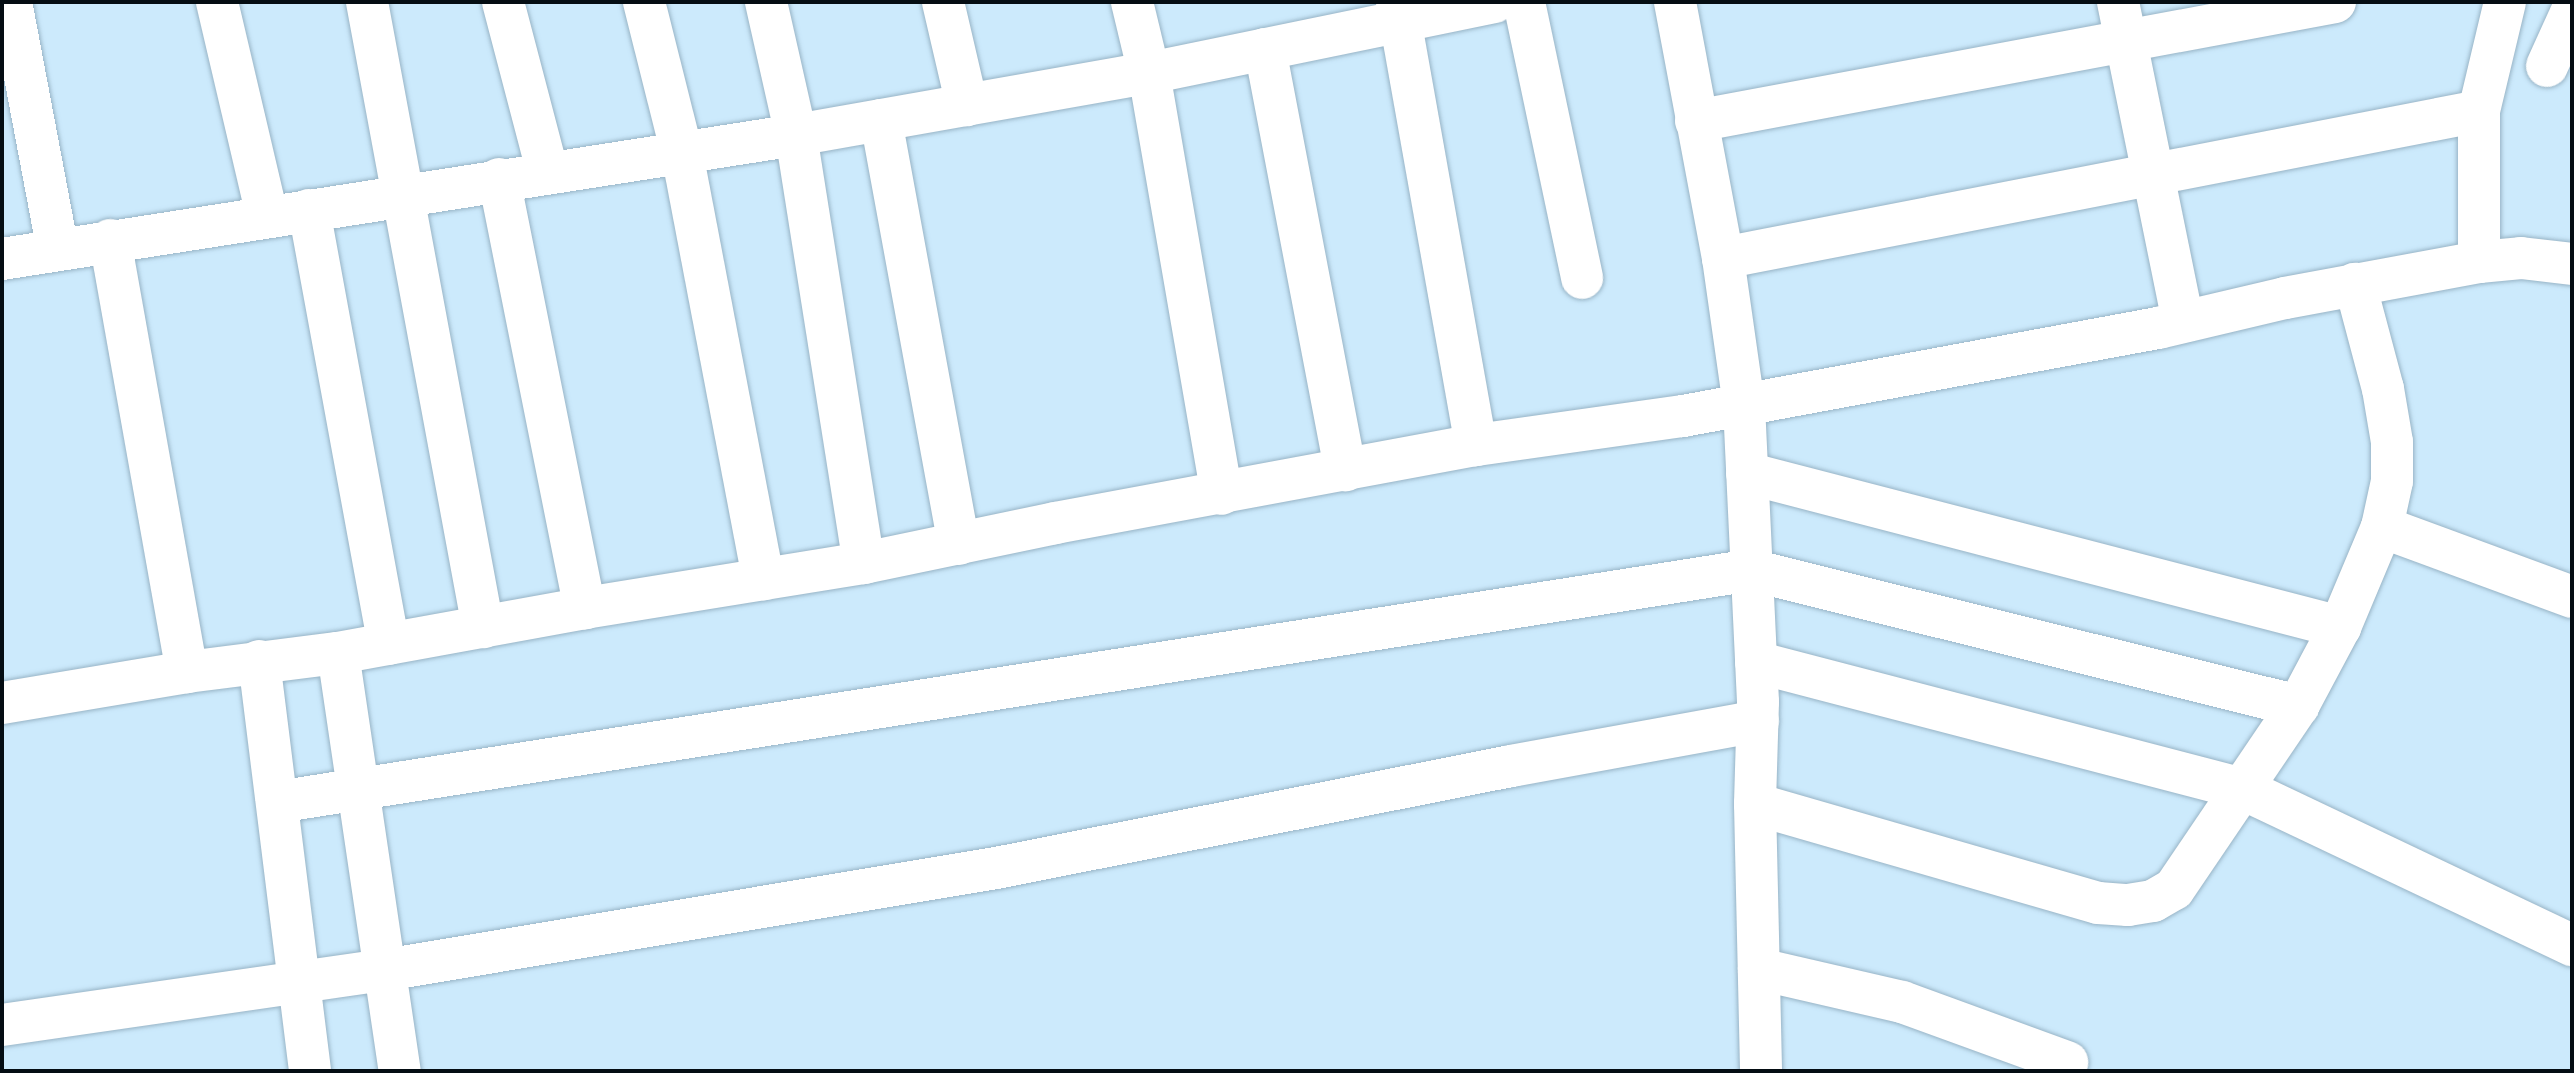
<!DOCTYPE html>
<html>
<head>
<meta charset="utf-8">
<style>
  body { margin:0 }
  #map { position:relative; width:2574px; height:1073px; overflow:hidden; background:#cceafc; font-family:"Roboto Condensed",sans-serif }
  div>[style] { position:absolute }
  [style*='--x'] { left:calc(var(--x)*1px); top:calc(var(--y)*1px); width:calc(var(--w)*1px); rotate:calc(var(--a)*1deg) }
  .roads { filter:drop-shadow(0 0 2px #98b4c6) drop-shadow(0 0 2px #98b4c6) }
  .minor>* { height:42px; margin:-21px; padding:0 21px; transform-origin:21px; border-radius:21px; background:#fff }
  span { translate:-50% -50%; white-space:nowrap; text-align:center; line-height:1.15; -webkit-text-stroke:8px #cceafc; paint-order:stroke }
  .frame { position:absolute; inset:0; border:4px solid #040d13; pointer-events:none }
</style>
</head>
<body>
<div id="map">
  <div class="roads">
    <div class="minor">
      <div style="--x:11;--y:2;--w:252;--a:79.3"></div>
      <div style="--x:217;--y:2;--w:220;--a:76.8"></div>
      <div style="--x:367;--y:2;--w:636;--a:79.49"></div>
      <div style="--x:503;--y:2;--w:177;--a:75.3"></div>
      <div style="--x:644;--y:2;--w:156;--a:75.9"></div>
      <div style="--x:682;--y:153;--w:434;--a:79.2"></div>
      <div style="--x:766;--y:2;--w:136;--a:77.3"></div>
      <div style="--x:796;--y:135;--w:433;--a:81"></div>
      <div style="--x:943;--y:2;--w:106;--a:76.9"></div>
      <div style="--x:1132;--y:2;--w:73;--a:76.5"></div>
      <div style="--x:1149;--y:73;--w:427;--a:80.2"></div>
      <div style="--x:1397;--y:2;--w:450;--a:79.9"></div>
      <div style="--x:1524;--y:2;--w:282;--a:78.1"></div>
      <div style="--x:1675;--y:2;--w:260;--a:79.4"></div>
      <div style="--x:1723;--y:258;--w:148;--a:81.9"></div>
      <div style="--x:1744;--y:405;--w:297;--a:87.3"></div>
      <div style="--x:1758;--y:702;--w:102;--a:91.7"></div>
      <div style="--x:1755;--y:804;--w:267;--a:88.7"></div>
      <div style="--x:2118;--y:2;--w:326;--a:78.5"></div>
      <div style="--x:1265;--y:49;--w:429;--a:79.2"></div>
      <div style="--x:2547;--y:66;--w:60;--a:-65.6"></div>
      <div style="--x:881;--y:120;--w:431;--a:79.6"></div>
      <div style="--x:1696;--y:121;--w:650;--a:-10.55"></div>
      <div style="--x:499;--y:179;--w:438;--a:78.7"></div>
      <div style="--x:309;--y:210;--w:441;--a:79.6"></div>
      <div style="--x:110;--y:240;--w:439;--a:79.9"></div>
      <div style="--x:1723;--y:258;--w:770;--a:-11"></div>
      <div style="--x:2;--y:259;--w:804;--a:-8.88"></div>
      <div style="--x:796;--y:135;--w:358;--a:-10"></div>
      <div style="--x:1149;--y:73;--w:352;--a:-11.6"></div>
      <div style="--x:2479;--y:262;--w:151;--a:-90"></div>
      <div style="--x:2479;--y:111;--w:112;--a:-76.6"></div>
      <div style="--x:1747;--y:473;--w:613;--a:14.56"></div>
      <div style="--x:2382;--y:527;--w:202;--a:20.2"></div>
      <div style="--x:338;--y:653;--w:423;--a:81.6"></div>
      <div style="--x:259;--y:661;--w:413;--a:82.9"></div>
      <div style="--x:1756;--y:662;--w:503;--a:14.62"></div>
      <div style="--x:2243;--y:789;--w:364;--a:25.4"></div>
      <div style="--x:2;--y:703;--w:188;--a:-9.5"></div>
      <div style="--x:187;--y:672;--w:152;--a:-7.2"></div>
      <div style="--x:338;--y:653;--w:251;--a:-10.3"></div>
      <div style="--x:585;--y:608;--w:283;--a:-9.2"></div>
      <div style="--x:864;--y:563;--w:195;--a:-11.8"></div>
      <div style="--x:1055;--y:523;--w:428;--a:-10.5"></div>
      <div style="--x:1476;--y:445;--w:209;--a:-8"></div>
      <div style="--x:1683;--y:416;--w:483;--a:-10.5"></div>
      <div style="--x:2158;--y:328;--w:130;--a:-13.3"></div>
      <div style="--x:2285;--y:298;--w:197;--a:-10.5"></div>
      <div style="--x:2479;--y:262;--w:42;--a:-5.4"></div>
      <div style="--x:2521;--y:258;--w:51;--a:6.7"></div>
      <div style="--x:277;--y:802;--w:1492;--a:-8.94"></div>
      <div style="--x:1751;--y:570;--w:564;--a:13.96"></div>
      <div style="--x:1755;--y:804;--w:357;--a:16.1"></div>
      <div style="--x:2098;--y:903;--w:30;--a:4"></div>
      <div style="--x:2128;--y:905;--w:25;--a:-9"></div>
      <div style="--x:2153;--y:901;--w:24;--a:-30"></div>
      <div style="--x:2174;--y:889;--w:221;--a:-55.9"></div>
      <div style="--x:2298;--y:706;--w:89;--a:-62"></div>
      <div style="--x:2340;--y:627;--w:108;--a:-67.2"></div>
      <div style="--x:2382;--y:527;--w:47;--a:-77.7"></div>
      <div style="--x:2392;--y:481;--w:39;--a:-90"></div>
      <div style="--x:2392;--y:442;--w:54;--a:-99.6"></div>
      <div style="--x:2383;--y:389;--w:109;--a:-104.9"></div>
      <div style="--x:1759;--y:969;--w:147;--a:13"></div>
      <div style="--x:1902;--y:1002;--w:176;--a:20"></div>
      <div style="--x:2;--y:1025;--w:387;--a:-8.2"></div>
      <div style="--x:385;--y:970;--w:619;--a:-9.48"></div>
      <div style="--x:996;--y:868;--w:525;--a:-11.2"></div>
      <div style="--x:1511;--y:766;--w:251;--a:-10.3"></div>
    </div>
  </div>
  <div class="frame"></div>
</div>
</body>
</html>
